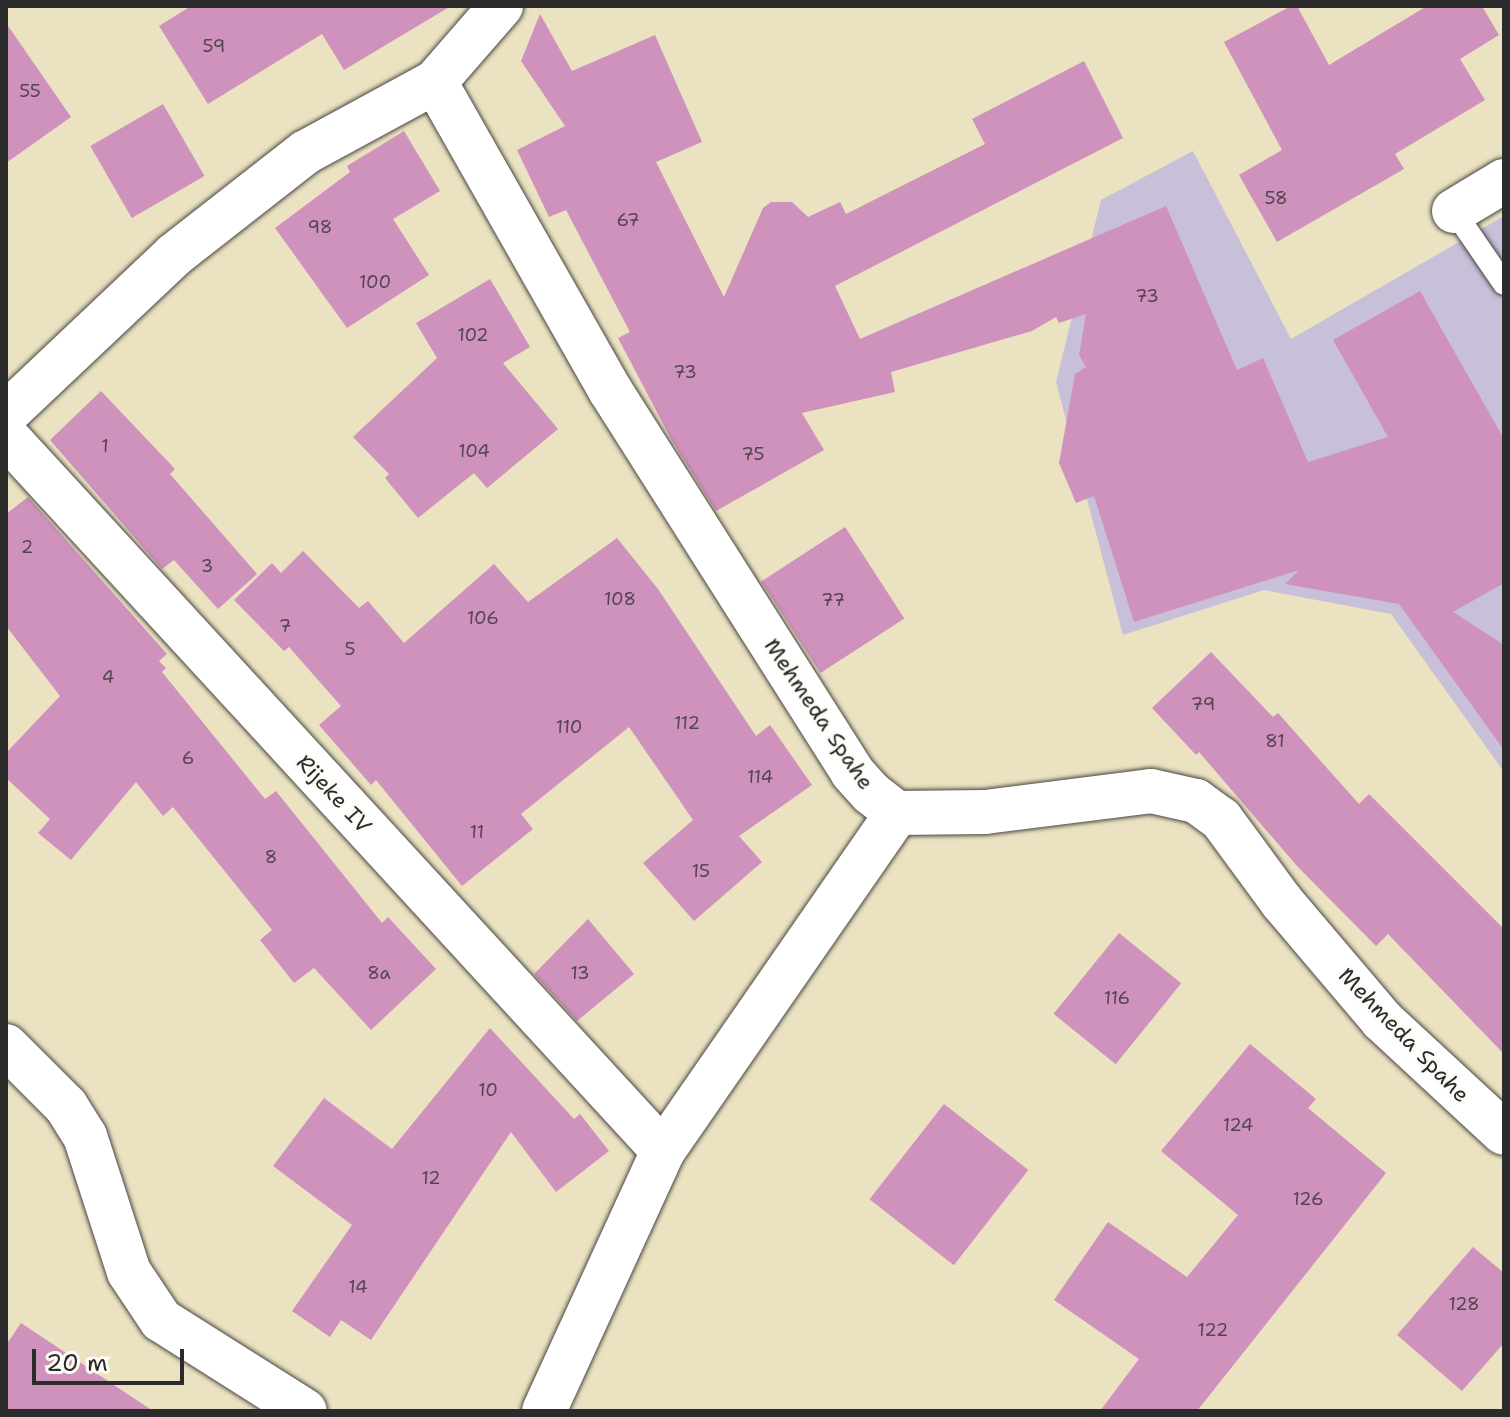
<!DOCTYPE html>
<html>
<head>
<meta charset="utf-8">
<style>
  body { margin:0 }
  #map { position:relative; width:1510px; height:1417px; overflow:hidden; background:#ebe2c1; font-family:"Shantell Sans",sans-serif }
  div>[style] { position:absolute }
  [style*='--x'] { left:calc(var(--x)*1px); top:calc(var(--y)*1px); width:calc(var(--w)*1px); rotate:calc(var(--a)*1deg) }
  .industrial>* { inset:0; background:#c8bfd8 }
  .building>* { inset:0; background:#cf92bd; transform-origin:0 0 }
  .roads { filter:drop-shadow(0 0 2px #484642) drop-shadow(0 0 2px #484642) }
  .lane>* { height:22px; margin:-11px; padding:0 11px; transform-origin:11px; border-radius:11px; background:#fff }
  .street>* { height:44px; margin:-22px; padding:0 22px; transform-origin:22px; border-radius:22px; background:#fff }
  .secondary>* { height:44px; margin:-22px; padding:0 22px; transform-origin:22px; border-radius:22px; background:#fff }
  span { translate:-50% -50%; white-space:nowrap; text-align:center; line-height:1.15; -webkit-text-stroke:6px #fdfcf7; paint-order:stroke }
  .number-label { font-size:18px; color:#544550 }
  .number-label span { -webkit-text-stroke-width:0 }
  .street-label { font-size:22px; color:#2b2b2b }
  .frame { position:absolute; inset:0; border:8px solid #2b2b2b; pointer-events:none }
  .scale { position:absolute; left:32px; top:1349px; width:152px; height:36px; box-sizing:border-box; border:4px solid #2b2b2b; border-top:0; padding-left:10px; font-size:24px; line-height:28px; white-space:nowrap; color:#2b2b2b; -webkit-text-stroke:6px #fdfcf7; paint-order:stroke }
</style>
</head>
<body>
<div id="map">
  <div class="industrial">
    <div style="clip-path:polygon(1193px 151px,1291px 339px,1504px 216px,1504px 772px,1391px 614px,1264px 590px,1123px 635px,1056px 382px,1101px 200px)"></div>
  </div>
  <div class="building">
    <div style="clip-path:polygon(191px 6px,451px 6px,344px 70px,322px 34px,208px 104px,159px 26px)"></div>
    <div style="clip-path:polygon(1291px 6px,1297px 6px,1329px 65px,1427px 6px,1482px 6px,1499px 35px,1460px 59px,1485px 100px,1395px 154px,1404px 169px,1277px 242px,1239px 175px,1282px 150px,1224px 42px)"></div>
    <div style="clip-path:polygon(540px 14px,572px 71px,655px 35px,702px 142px,656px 162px,724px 297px,763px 208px,771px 202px,792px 202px,808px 217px,840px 202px,846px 214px,985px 144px,972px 119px,1084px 61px,1123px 138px,835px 286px,860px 339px,1166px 206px,1237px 370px,1263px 358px,1308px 462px,1388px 437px,1333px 340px,1420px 291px,1504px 439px,1504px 583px,1453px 612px,1504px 645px,1504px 750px,1399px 604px,1285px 584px,1299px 570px,1134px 622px,1094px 496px,1076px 503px,1059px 463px,1075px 374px,1086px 367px,1079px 355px,1086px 314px,1059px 323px,1056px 317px,1032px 331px,891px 372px,895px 392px,802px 413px,824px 450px,716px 511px,671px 439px,618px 338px,630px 332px,566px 210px,549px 217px,517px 150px,565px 126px,521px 61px)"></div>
    <div style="clip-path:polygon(6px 23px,71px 117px,6px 163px)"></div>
    <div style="left:163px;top:104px;width:83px;height:84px;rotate:60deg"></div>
    <div style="clip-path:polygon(404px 131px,440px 191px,393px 219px,429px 275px,347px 328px,275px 228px,350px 172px,347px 166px)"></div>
    <div style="clip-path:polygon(490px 279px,530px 347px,503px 363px,558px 429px,487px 488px,474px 473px,418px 518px,385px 478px,389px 474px,353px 437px,437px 358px,416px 323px)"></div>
    <div style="clip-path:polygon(101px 391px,175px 469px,170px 474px,257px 574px,218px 609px,174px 560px,162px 569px,50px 440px)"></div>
    <div style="clip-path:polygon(28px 497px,167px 654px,159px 661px,166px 668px,162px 672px,265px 799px,276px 791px,382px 923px,388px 917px,436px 969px,371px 1030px,314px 968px,294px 983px,260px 940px,272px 930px,173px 807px,163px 816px,136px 782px,71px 860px,38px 833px,50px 819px,6px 778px,6px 753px,60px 696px,6px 626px,6px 514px)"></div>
    <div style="left:845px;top:527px;width:109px;height:100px;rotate:57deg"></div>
    <div style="clip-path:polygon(617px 538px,658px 589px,756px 736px,770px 725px,812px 785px,739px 836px,762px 862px,694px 921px,643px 863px,693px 820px,629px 727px,521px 814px,533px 829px,462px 886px,376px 780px,371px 785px,319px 725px,341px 706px,289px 647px,284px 651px,234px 600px,272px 563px,281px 573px,303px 551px,359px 608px,368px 601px,404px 643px,494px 564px,528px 602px)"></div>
    <div style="clip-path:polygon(1211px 652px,1273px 717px,1278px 713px,1359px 804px,1369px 794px,1504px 929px,1504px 1054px,1388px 934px,1376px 946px,1297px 866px,1199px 752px,1196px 755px,1152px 708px)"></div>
    <div style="clip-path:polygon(588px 919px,634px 974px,577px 1021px,534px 974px)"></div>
    <div style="left:1119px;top:933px;width:80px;height:104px;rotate:39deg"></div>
    <div style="clip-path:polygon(490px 1028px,574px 1119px,580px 1114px,609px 1151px,556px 1192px,511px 1132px,371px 1340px,341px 1320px,330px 1337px,292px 1311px,352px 1225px,273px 1166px,324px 1098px,392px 1149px)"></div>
    <div style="clip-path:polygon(1250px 1044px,1316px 1099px,1308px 1108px,1386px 1173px,1197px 1411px,1100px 1411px,1139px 1359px,1054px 1300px,1108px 1222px,1187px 1277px,1238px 1215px,1161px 1151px)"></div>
    <div style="left:944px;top:1104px;width:107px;height:121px;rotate:38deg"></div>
    <div style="clip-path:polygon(1473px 1247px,1504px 1273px,1504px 1343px,1462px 1391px,1397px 1335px)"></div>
    <div style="clip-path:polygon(21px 1323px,153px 1411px,6px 1411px,6px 1345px)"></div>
  </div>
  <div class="roads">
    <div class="lane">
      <div style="--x:1454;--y:211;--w:88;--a:55.6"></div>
    </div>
    <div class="street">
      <div style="--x:1454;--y:211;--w:58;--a:-31"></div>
      <div style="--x:6;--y:436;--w:971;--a:47.42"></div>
      <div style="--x:6;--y:1046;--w:85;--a:45"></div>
      <div style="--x:66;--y:1106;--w:36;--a:58"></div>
      <div style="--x:85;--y:1136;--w:143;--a:72.1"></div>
      <div style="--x:129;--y:1272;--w:58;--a:56.3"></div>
      <div style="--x:161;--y:1320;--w:170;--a:32.3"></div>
      <div style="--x:544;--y:1411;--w:286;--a:-65.4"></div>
      <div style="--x:663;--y:1151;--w:411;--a:-55.3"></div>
    </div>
    <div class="secondary">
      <div style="--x:435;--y:82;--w:354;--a:60.4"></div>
      <div style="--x:610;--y:390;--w:452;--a:57.6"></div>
      <div style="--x:852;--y:772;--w:28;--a:48"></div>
      <div style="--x:871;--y:793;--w:33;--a:38"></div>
      <div style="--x:897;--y:813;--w:88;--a:-0.7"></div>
      <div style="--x:985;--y:812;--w:167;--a:-7.2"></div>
      <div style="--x:1151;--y:791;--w:46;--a:12.5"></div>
      <div style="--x:1196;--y:801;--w:31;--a:36"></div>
      <div style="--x:1221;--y:819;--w:103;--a:53.7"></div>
      <div style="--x:1282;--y:902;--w:155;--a:49.7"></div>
      <div style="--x:1382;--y:1020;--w:166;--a:42.8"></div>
      <div style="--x:6;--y:414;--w:231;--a:-43.4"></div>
      <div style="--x:174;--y:255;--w:167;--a:-38"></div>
      <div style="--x:306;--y:152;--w:147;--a:-28.5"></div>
      <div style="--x:435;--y:82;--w:101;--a:-49"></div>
    </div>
  </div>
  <div class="number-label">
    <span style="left:214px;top:46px">59</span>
    <span style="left:30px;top:91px">55</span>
    <span style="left:1276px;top:198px">58</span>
    <span style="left:628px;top:220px">67</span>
    <span style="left:320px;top:227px">98</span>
    <span style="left:375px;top:282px">100</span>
    <span style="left:1147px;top:296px">73</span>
    <span style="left:473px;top:335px">102</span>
    <span style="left:685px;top:372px">73</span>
    <span style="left:105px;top:446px">1</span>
    <span style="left:474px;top:451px">104</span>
    <span style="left:753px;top:454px">75</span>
    <span style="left:27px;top:547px">2</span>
    <span style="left:207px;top:566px">3</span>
    <span style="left:620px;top:599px">108</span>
    <span style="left:833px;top:600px">77</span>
    <span style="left:483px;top:618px">106</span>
    <span style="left:285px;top:626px">7</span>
    <span style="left:350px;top:649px">5</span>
    <span style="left:108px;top:677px">4</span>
    <span style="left:1203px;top:704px">79</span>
    <span style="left:687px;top:723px">112</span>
    <span style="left:569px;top:727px">110</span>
    <span style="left:1275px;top:741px">81</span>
    <span style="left:188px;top:758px">6</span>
    <span style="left:760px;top:777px">114</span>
    <span style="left:477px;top:832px">11</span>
    <span style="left:271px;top:857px">8</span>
    <span style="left:701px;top:871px">15</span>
    <span style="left:379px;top:973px">8a</span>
    <span style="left:580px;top:973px">13</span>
    <span style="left:1117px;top:998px">116</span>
    <span style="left:488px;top:1090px">10</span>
    <span style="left:1238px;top:1125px">124</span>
    <span style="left:431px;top:1178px">12</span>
    <span style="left:1308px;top:1199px">126</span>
    <span style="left:358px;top:1287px">14</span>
    <span style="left:1464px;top:1304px">128</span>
    <span style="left:1213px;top:1330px">122</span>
  </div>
  <div class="street-label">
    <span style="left:819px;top:714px;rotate:56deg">Mehmeda Spahe</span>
    <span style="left:334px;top:794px;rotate:47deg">Rijeke IV</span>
    <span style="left:1404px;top:1035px;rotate:46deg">Mehmeda Spahe</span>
  </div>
  <div class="frame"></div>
  <div class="scale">20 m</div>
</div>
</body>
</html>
